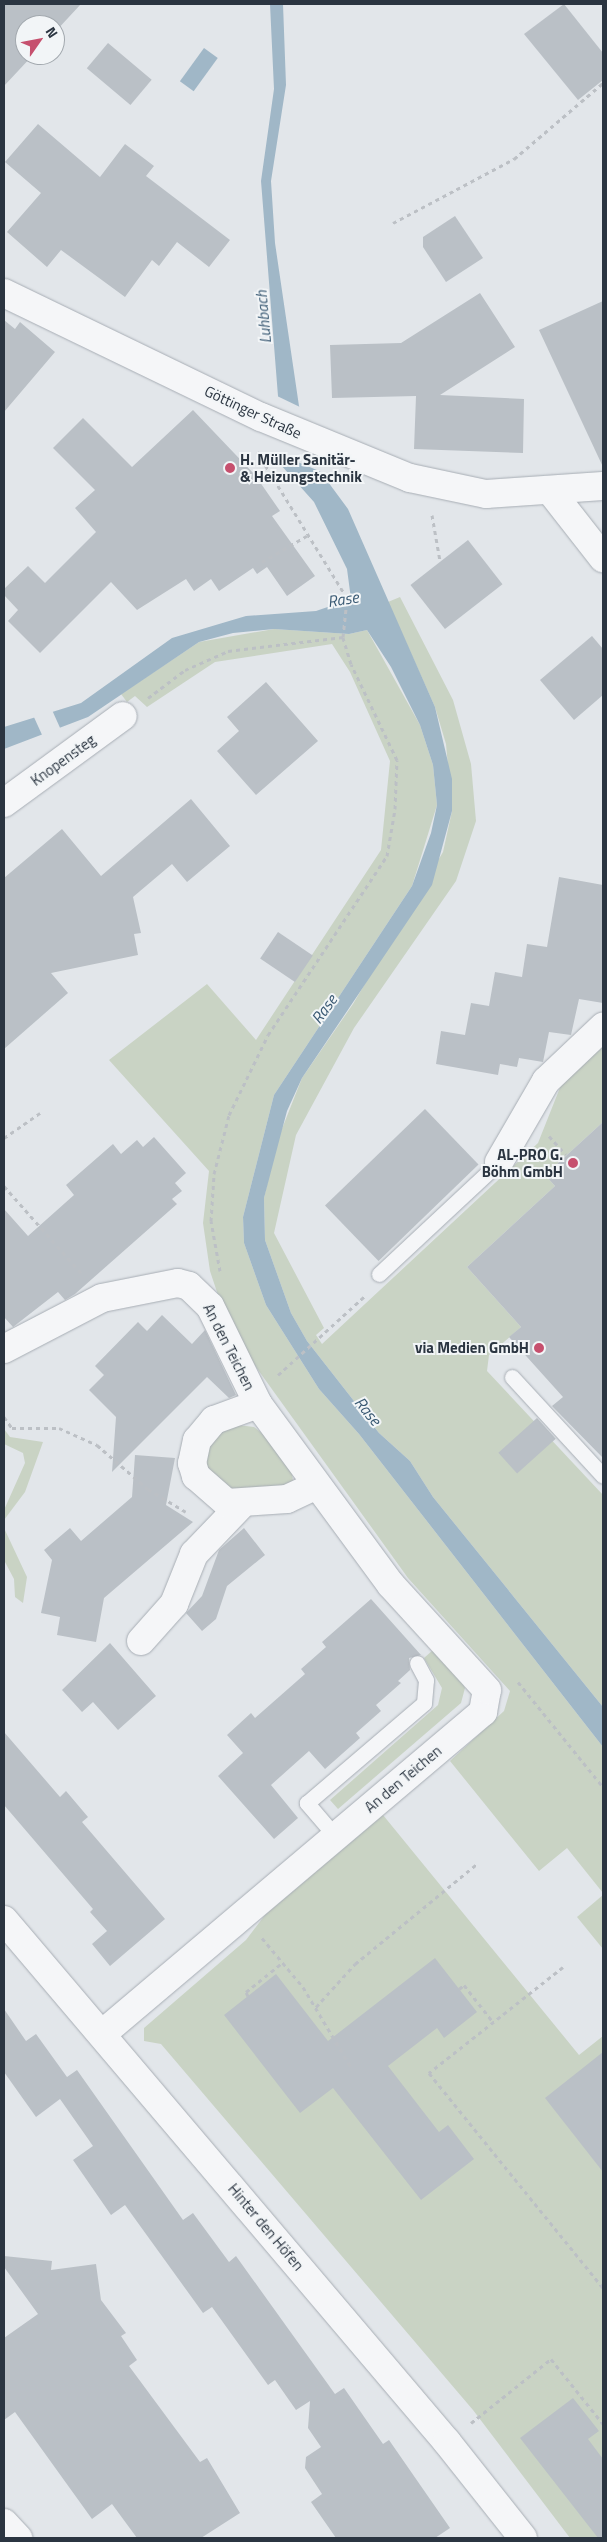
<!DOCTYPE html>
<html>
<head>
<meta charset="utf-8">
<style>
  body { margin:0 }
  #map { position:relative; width:607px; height:2542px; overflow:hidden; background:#e2e6ea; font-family:"Titillium Web",sans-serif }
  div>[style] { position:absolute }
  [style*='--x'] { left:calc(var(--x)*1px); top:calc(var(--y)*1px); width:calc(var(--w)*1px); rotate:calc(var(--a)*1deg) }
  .green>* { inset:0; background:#c9d3c4 }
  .water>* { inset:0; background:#a0b7c7; transform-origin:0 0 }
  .pier>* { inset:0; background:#e2e6ea }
  .building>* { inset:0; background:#bac0c6; transform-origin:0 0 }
  .path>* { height:3px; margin-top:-1.5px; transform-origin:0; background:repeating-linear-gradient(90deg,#bcc0c5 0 4px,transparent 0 8px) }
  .roads { filter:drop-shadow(0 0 1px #a7adb4) drop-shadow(0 0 1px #a7adb4) }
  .service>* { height:15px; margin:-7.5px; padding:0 7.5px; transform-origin:7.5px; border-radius:7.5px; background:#f5f6f8 }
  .minor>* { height:28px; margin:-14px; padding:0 14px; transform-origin:14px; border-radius:14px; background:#f5f6f8 }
  .tertiary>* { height:28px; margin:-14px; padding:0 14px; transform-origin:14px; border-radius:14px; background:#f5f6f8 }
  .dots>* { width:14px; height:14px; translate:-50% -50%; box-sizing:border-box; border:2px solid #f2f5f7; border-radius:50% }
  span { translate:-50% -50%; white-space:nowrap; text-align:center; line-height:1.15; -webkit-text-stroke:4px #f2f5f7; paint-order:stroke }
  .street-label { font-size:15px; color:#2b3541 }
  .poi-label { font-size:15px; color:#2b3541; font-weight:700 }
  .left { translate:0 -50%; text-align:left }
  .right { translate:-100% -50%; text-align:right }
  .water-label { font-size:16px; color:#385872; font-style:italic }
  .frame { position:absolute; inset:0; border:5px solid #2b3541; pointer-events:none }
  .north { position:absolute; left:15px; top:15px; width:50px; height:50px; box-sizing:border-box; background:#f2f5f7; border:1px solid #a2a8ae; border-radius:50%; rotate:57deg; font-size:14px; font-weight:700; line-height:20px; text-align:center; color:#2b3541 }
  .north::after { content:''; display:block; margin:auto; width:18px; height:22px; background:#c6506e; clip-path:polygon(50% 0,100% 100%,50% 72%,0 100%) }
</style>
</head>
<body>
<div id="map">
  <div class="green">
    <div style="clip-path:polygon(400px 597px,453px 700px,471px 764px,476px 821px,456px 881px,354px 1028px,296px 1135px,274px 1233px,324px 1328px,316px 1335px,322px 1344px,538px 1143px,567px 1070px,603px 1040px,603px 1122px,545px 1175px,555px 1186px,467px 1267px,521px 1327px,489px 1355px,487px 1371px,603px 1495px,603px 1707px,433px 1497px,410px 1461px,379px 1433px,307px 1341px,291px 1313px,265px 1240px,264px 1198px,276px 1144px,302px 1078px,353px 1004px,443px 852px,452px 811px,446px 744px,435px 707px,388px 602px)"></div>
    <div style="clip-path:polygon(274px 629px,349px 634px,367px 630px,420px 725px,433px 765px,437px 805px,412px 886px,274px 1095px,243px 1217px,244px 1243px,266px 1305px,319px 1389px,359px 1434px,603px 1747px,603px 1893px,567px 1848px,539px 1871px,450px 1761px,504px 1711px,510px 1691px,408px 1578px,230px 1331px,210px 1271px,203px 1223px,209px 1171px,109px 1060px,207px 984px,256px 1040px,381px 850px,390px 761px,350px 672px,332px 644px,215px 662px,147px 707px,135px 696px,127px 702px,121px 694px,199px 642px)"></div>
    <div style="clip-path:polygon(238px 1425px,254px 1427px,267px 1437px,292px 1472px,293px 1482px,285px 1488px,226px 1490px,210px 1474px,205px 1461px,208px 1443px,217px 1432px)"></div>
    <div style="clip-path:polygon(4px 1429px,10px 1437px,43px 1442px,25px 1492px,4px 1520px,4px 1510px,25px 1463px,23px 1453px,4px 1444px)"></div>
    <div style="clip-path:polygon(4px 1528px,27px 1577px,23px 1603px,15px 1597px,14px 1579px,5px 1562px)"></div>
    <div style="clip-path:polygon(433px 1650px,461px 1680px,465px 1688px,461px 1703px,338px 1809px,330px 1800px,438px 1705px,442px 1688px,424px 1658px)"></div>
    <div style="clip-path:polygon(383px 1815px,579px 2055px,603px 2036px,603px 2538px,570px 2538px,473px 2410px,161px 2044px,144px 2041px,144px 2028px,246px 1940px,265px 1915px)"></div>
    <div style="clip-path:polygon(603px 1895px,603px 1949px,577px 1917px)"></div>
  </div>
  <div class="water">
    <div style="clip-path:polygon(270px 4px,283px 4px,286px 85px,271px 181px,275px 243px,299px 406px,320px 471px,348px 509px,435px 707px,452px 779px,452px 811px,432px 885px,302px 1078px,287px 1111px,264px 1198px,265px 1240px,291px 1313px,307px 1341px,379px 1433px,410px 1461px,433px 1497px,603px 1707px,603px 1747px,359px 1434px,319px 1389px,266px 1305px,244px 1243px,243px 1217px,274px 1095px,412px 886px,431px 833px,437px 805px,433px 765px,420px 725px,391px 667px,367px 630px,349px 634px,274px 629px,233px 633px,199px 642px,88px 717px,4px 749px,4px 727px,81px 703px,172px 638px,246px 616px,316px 611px,351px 599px,347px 569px,314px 502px,280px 464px,276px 453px,278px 396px,261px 181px,274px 89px)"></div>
    <div style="left:204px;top:48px;width:17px;height:41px;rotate:36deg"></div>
  </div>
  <div class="pier">
    <div style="clip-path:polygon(275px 395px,302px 408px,324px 473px,276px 453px)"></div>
    <div style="clip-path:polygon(52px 710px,61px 730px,43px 737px,33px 715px)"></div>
  </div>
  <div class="building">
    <div style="clip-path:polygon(4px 4px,81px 4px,55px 32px,55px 25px,25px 25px,25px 55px,33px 55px,4px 86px)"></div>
    <div style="clip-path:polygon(564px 4px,603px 53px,603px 80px,578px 100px,524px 34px)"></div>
    <div style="left:108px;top:43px;width:57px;height:33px;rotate:40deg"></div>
    <div style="clip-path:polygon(38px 124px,100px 177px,125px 144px,154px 166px,146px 176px,230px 240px,209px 267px,177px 242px,159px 266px,152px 260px,125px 297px,61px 250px,47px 267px,7px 232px,41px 193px,5px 162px)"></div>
    <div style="clip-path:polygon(455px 216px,483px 258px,446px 282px,423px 247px,423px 237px)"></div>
    <div style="clip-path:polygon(480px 293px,515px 347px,440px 395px,524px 399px,523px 453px,414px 449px,416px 396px,332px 398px,330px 345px,401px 343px)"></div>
    <div style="clip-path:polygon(603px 301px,603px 467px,539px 330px)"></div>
    <div style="clip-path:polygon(4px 320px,15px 329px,20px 322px,55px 352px,4px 412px)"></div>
    <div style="clip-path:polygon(193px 410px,255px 475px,280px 511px,272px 516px,315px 576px,287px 596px,267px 567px,257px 574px,253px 568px,219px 591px,211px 579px,194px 591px,186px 579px,137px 610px,111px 582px,40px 653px,8px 621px,18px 610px,4px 595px,4px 589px,28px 566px,45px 583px,96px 532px,75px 508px,95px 490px,53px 448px,83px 418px,132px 467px)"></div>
    <div style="left:468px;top:540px;width:56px;height:73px;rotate:52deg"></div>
    <div style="clip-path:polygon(592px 636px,603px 649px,603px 695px,574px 720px,540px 680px)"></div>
    <div style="clip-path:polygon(266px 682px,318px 741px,256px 795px,217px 751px,239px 731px,227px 717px)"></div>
    <div style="clip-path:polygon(191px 799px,230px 846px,187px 882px,172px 864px,133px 897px,141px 933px,134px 934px,138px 955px,51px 973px,68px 993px,4px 1049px,4px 878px,62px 829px,101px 876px)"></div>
    <div style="clip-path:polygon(559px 877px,603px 885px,603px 1003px,579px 999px,571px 1035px,549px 1032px,543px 1062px,519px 1058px,517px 1067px,500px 1064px,498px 1075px,436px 1064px,441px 1031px,465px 1035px,471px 1003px,489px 1006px,495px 972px,522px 977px,527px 944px,547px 947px)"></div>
    <div style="left:278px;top:932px;width:42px;height:32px;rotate:34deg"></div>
    <div style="left:425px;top:1109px;width:77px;height:139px;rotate:46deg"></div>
    <div style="clip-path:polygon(603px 1122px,603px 1458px,552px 1406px,563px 1397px,509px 1337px,521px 1327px,467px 1267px,555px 1186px,545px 1175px)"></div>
    <div style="clip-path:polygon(154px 1137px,186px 1173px,175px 1183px,182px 1191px,172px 1199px,177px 1204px,75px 1294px,65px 1300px,58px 1292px,13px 1327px,4px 1317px,4px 1209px,28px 1236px,74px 1195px,66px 1185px,113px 1144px,121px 1154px,137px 1140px,143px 1147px)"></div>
    <div style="clip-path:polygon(162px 1315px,192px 1344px,205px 1330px,236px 1395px,229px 1398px,207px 1377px,112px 1472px,116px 1417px,89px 1390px,104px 1375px,95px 1366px,138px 1322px,147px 1331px)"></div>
    <div style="left:537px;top:1418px;width:28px;height:52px;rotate:48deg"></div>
    <div style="clip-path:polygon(135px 1455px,175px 1458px,166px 1505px,193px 1522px,104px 1598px,96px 1642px,57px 1635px,60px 1617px,41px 1613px,52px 1560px,44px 1550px,70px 1528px,81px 1541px,132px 1497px)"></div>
    <div style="clip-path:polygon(244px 1528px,265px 1555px,227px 1586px,216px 1619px,202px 1631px,186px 1613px,202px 1596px,219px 1550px)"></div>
    <div style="clip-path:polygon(371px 1599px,421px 1655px,409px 1658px,410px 1670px,398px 1681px,401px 1683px,376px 1705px,381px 1711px,356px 1733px,360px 1738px,325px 1769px,309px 1751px,271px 1785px,298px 1818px,274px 1839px,218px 1776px,243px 1753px,227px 1735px,251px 1713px,255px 1718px,305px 1674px,301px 1669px,326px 1647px,322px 1642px)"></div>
    <div style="clip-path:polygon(110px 1643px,156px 1696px,118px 1730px,93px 1702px,82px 1712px,62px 1690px)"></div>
    <div style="clip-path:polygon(4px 1732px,60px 1797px,66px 1791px,88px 1817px,82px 1822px,165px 1919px,110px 1966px,92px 1944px,107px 1931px,90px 1912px,93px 1909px,4px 1805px)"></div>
    <div style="clip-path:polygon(435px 1958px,477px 2012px,444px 2038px,437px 2028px,388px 2066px,439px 2132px,448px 2125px,474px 2159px,421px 2200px,333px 2088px,300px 2113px,224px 2015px,276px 1974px,328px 2041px)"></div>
    <div style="clip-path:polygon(4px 2009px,26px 2041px,36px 2034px,67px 2077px,77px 2070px,183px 2220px,193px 2213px,229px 2262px,236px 2256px,335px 2394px,344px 2388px,383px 2444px,389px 2440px,450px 2528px,435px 2538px,336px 2538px,311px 2502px,322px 2494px,305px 2468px,306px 2457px,321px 2447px,308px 2428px,310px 2401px,296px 2410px,275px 2380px,268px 2385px,212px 2307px,203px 2313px,125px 2205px,111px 2215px,73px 2160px,93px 2146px,60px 2099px,36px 2117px,4px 2072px)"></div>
    <div style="clip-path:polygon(603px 2052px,603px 2172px,545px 2098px)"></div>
    <div style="clip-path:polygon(4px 2256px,52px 2261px,51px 2270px,96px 2264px,101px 2300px,126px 2333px,121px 2336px,137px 2360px,129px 2366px,200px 2462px,207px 2458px,240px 2513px,201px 2538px,137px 2538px,112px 2504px,92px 2519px,15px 2412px,4px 2420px,4px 2338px,38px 2314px,4px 2267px)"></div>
    <div style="clip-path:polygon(573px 2398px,599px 2431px,588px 2439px,603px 2459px,603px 2538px,598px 2538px,520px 2438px)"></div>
  </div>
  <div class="path">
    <div style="--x:393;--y:223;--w:137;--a:-27.9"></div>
    <div style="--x:514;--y:159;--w:117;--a:-40.5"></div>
    <div style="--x:432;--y:515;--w:47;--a:80.1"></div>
    <div style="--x:262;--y:562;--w:53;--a:-30.4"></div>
    <div style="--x:148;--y:698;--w:46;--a:-37.1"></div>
    <div style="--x:185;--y:670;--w:47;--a:-23.8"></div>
    <div style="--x:228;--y:651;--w:116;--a:-6.9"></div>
    <div style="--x:549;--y:1136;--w:25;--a:48"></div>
    <div style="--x:4;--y:1138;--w:44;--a:-34.8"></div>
    <div style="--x:4;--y:1186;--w:116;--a:48.5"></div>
    <div style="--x:220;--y:1271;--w:51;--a:-100.2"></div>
    <div style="--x:211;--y:1221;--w:47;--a:-86.3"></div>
    <div style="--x:214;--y:1174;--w:61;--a:-75.7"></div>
    <div style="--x:229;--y:1115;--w:89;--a:-64"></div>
    <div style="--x:268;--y:1035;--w:215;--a:-56.4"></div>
    <div style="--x:387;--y:856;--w:48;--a:-80.3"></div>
    <div style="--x:395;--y:809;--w:49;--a:-87.7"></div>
    <div style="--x:397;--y:760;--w:106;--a:-115.6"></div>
    <div style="--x:351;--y:664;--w:28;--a:-107"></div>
    <div style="--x:343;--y:637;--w:39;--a:-84"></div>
    <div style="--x:347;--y:598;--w:174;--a:-121.6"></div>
    <div style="--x:278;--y:1375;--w:119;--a:-42.3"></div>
    <div style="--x:4;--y:1417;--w:14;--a:54"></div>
    <div style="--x:12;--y:1428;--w:47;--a:0"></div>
    <div style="--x:59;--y:1428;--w:42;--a:24.1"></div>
    <div style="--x:97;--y:1445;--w:67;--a:40.8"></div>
    <div style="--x:148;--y:1489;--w:44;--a:31.2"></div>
    <div style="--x:518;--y:1682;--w:135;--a:51"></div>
    <div style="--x:262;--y:1938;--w:64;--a:50.1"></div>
    <div style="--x:303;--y:1987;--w:96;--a:59.1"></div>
    <div style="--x:563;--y:1967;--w:171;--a:141.7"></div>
    <div style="--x:429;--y:2073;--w:277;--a:51"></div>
    <div style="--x:459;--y:1989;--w:6;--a:-39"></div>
    <div style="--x:464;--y:1985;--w:47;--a:51.9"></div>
    <div style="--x:248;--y:1996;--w:4;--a:-117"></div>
    <div style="--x:246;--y:1992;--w:46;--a:-38.9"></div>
    <div style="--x:316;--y:2007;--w:58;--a:-47.8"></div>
    <div style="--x:355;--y:1964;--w:159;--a:-39.4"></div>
    <div style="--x:471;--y:2423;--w:102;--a:-38.7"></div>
    <div style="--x:551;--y:2359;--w:83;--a:51.3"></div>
  </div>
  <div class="roads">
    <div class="service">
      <div style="--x:379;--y:1274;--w:164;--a:-43"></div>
      <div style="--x:512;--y:1377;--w:134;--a:47.4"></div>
      <div style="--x:336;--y:1837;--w:45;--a:-130.5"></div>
      <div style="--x:307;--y:1803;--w:154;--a:-40.5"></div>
      <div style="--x:424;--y:1703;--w:23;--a:-85"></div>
      <div style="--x:426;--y:1680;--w:19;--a:-118"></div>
    </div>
    <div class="minor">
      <div style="--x:552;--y:493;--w:83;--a:51.9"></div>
      <div style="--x:4;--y:803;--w:147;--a:-36.2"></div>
      <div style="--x:499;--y:1162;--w:94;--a:-59.9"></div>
      <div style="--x:546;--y:1081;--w:79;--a:-43.5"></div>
      <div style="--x:4;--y:1349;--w:110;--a:-27.5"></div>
      <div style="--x:102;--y:1298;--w:77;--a:-11.2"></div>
      <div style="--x:178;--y:1283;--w:11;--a:15"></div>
      <div style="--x:189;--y:1286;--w:29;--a:44"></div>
      <div style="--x:210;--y:1306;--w:109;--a:63.9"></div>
      <div style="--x:141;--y:1641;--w:50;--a:-48.3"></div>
      <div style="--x:174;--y:1604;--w:54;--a:-68.2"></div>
      <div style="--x:194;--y:1554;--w:66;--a:-46.2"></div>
      <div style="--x:4;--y:1920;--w:685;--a:49.68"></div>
      <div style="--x:447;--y:2442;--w:122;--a:51.6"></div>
      <div style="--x:102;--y:2034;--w:499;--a:-40.2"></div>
      <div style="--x:483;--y:1712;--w:22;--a:-80"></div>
      <div style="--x:487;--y:1690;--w:142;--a:-132.4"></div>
      <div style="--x:391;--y:1585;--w:225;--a:-126.3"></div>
      <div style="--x:258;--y:1404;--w:47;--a:160"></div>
      <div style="--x:214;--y:1420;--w:26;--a:130"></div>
      <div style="--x:197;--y:1440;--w:24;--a:102"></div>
      <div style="--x:192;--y:1463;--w:14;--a:73"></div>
      <div style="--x:196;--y:1476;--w:41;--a:41.1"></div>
      <div style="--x:227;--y:1503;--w:60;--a:-3.8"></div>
      <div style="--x:287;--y:1499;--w:31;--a:-25"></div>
      <div style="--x:4;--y:2523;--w:21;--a:47"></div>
    </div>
    <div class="tertiary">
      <div style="--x:4;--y:293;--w:285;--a:25.8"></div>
      <div style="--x:261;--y:417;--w:161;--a:22.3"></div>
      <div style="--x:410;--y:478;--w:78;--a:11.9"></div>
      <div style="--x:486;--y:494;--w:117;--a:-3.9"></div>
    </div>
  </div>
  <div class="dots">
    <div style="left:230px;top:468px;background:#c6506e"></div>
    <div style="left:573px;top:1163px;background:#c6506e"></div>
    <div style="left:539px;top:1348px;background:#c6506e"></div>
  </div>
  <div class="street-label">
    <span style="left:253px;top:412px;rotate:25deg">Göttinger Straße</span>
    <span style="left:63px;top:760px;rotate:-36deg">Knopensteg</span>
    <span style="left:229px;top:1347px;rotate:63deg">An den Teichen</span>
    <span style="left:403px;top:1779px;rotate:-40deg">An den Teichen</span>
    <span style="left:266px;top:2227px;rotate:50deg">Hinter den Höfen</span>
  </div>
  <div class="poi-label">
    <span class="left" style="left:240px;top:468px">H. Müller Sanitär-<br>&amp; Heizungstechnik</span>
    <span class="right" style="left:563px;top:1163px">AL-PRO G.<br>Böhm GmbH</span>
    <span class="right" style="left:529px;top:1348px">via Medien GmbH</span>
  </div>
  <div class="water-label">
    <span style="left:263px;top:317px;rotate:-95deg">Luhbach</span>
    <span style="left:343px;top:599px;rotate:-9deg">Rase</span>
    <span style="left:324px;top:1009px;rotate:-54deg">Rase</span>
    <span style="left:368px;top:1411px;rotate:51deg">Rase</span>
  </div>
  <div class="frame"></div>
  <div class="north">N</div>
</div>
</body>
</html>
